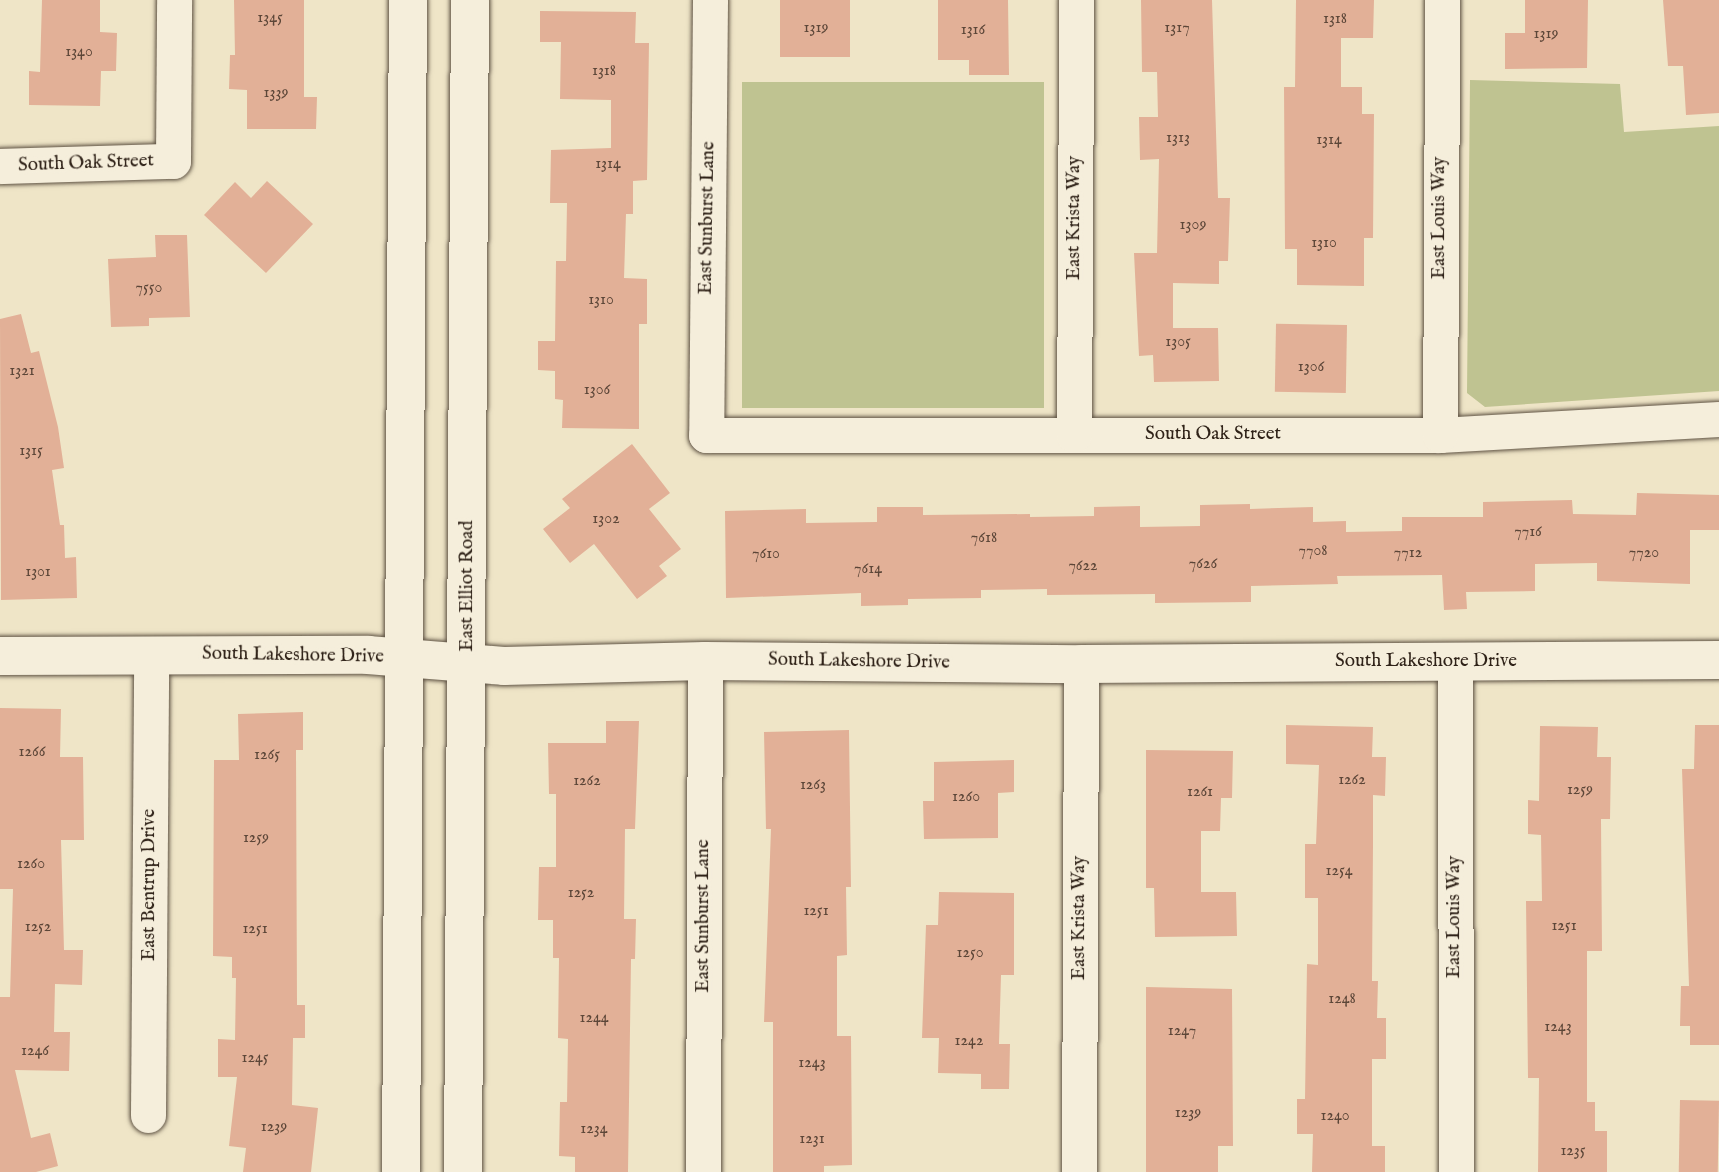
<!DOCTYPE html>
<html>
<head>
<meta charset="utf-8">
<style>
  body { margin:0 }
  #map { position:relative; width:1719px; height:1172px; overflow:hidden; background:#efe5c7; font-family:"IM FELL English",serif }
  div>[style] { position:absolute }
  [style*='--x'] { left:calc(var(--x)*1px); top:calc(var(--y)*1px); width:calc(var(--w)*1px); rotate:calc(var(--a)*1deg) }
  .green>* { inset:0; background:#bfc391; transform-origin:0 0 }
  .building>* { inset:0; background:#e2b097; transform-origin:0 0 }
  .roads { filter:drop-shadow(0 0 2px #5f5344) drop-shadow(0 0 2px #5f5344) }
  .street>* { height:35px; margin:-17.5px; padding:0 17.5px; transform-origin:17.5px; border-radius:17.5px; background:#f5eedb }
  .secondary>* { height:38px; margin:-19px; padding:0 19px; transform-origin:19px; border-radius:19px; background:#f5eedb }
  span { translate:-50% -50%; white-space:nowrap; text-align:center; line-height:1.15; -webkit-text-stroke:7px #f5eedb; paint-order:stroke }
  .number-label { font-size:16px; color:#5c4638 }
  .number-label span { -webkit-text-stroke-width:0 }
  .street-label { font-size:19px; color:#2f2218 }
</style>
</head>
<body>
<div id="map">
  <div class="green">
    <div style="clip-path:polygon(1470px 80px,1620px 84px,1624px 132px,1719px 126px,1719px 391px,1485px 407px,1467px 393px)"></div>
    <div style="left:742px;top:82px;width:302px;height:326px"></div>
  </div>
  <div class="building">
    <div style="clip-path:polygon(42px 0,100px 0,100px 32px,117px 33px,116px 71px,101px 71px,100px 106px,29px 105px,29px 71px,40px 72px)"></div>
    <div style="clip-path:polygon(234px 0,304px 0,304px 97px,317px 97px,316px 129px,247px 129px,247px 90px,229px 89px,230px 55px,235px 55px)"></div>
    <div style="left:780px;top:0;width:70px;height:57px"></div>
    <div style="clip-path:polygon(938px 0,1008px 0,1009px 75px,969px 75px,969px 60px,938px 60px)"></div>
    <div style="clip-path:polygon(1141px 0,1212px 0,1218px 198px,1230px 198px,1228px 261px,1219px 261px,1219px 284px,1173px 283px,1173px 328px,1218px 328px,1219px 381px,1154px 382px,1153px 355px,1139px 356px,1134px 253px,1157px 253px,1159px 159px,1140px 160px,1139px 117px,1158px 117px,1157px 72px,1142px 72px)"></div>
    <div style="clip-path:polygon(1296px 0,1374px 0,1373px 38px,1341px 38px,1341px 87px,1362px 87px,1362px 114px,1374px 114px,1373px 238px,1364px 238px,1364px 286px,1297px 285px,1297px 249px,1285px 249px,1284px 87px,1295px 87px)"></div>
    <div style="clip-path:polygon(1525px 0,1588px 0,1587px 68px,1505px 69px,1505px 33px,1525px 33px)"></div>
    <div style="clip-path:polygon(1663px 0,1719px 0,1719px 113px,1686px 115px,1683px 66px,1668px 66px)"></div>
    <div style="clip-path:polygon(540px 11px,636px 12px,635px 43px,649px 43px,647px 180px,633px 181px,633px 214px,626px 214px,624px 278px,647px 279px,647px 324px,639px 324px,639px 429px,562px 428px,563px 400px,555px 399px,555px 371px,538px 370px,538px 341px,555px 341px,556px 261px,566px 261px,567px 203px,550px 203px,551px 150px,611px 148px,611px 100px,560px 99px,561px 42px,540px 42px)"></div>
    <div style="clip-path:polygon(267px 181px,313px 224px,266px 273px,204px 215px,235px 182px,251px 198px)"></div>
    <div style="clip-path:polygon(155px 235px,187px 235px,190px 317px,149px 318px,149px 326px,111px 327px,108px 259px,156px 257px)"></div>
    <div style="clip-path:polygon(21px 314px,31px 353px,39px 351px,58px 427px,64px 468px,52px 470px,60px 525px,64px 525px,65px 558px,76px 557px,77px 598px,1px 600px,0 319px)"></div>
    <div style="left:1347px;top:325px;width:68px;height:71px;rotate:91deg"></div>
    <div style="clip-path:polygon(632px 444px,670px 493px,649px 509px,681px 549px,659px 566px,667px 576px,637px 599px,594px 544px,570px 563px,543px 529px,570px 508px,562px 499px)"></div>
    <div style="clip-path:polygon(1637px 493px,1719px 495px,1719px 530px,1690px 530px,1690px 584px,1597px 581px,1597px 563px,1535px 564px,1535px 591px,1466px 592px,1467px 609px,1444px 610px,1442px 575px,1337px 576px,1338px 584px,1251px 586px,1251px 602px,1155px 603px,1155px 594px,1047px 595px,1047px 589px,981px 590px,981px 598px,908px 599px,908px 605px,861px 606px,861px 593px,726px 598px,725px 511px,806px 509px,806px 523px,877px 522px,877px 507px,923px 507px,923px 515px,1030px 514px,1030px 517px,1094px 516px,1094px 507px,1140px 506px,1140px 527px,1200px 526px,1200px 505px,1250px 504px,1250px 509px,1313px 507px,1313px 522px,1346px 521px,1346px 532px,1402px 531px,1402px 517px,1483px 517px,1483px 502px,1572px 500px,1573px 514px,1636px 515px)"></div>
    <div style="clip-path:polygon(0 708px,61px 709px,60px 757px,83px 757px,84px 840px,61px 840px,64px 950px,83px 950px,82px 985px,55px 984px,54px 1032px,70px 1032px,69px 1071px,15px 1070px,31px 1138px,50px 1133px,58px 1166px,36px 1172px,0 1172px,0 997px,10px 997px,13px 889px,0 889px)"></div>
    <div style="clip-path:polygon(303px 712px,303px 750px,296px 750px,297px 1005px,305px 1005px,305px 1038px,293px 1038px,292px 1105px,318px 1108px,311px 1172px,243px 1172px,246px 1148px,229px 1146px,237px 1077px,218px 1077px,218px 1039px,235px 1040px,236px 978px,232px 978px,232px 957px,213px 956px,214px 760px,239px 760px,238px 714px)"></div>
    <div style="clip-path:polygon(606px 721px,639px 721px,635px 829px,625px 829px,624px 919px,636px 919px,635px 959px,631px 959px,628px 1172px,575px 1172px,575px 1157px,559px 1156px,560px 1102px,567px 1102px,568px 1039px,558px 1038px,559px 958px,553px 958px,553px 920px,538px 920px,539px 867px,556px 867px,556px 794px,549px 794px,548px 743px,606px 743px)"></div>
    <div style="clip-path:polygon(1286px 725px,1373px 727px,1372px 757px,1386px 757px,1385px 796px,1373px 795px,1373px 844px,1372px 981px,1378px 981px,1377px 1018px,1386px 1018px,1386px 1059px,1372px 1059px,1372px 1146px,1385px 1146px,1385px 1172px,1312px 1172px,1313px 1134px,1297px 1134px,1297px 1099px,1305px 1099px,1307px 964px,1318px 965px,1318px 898px,1305px 898px,1305px 844px,1316px 844px,1319px 765px,1286px 764px)"></div>
    <div style="clip-path:polygon(1695px 725px,1719px 725px,1719px 1045px,1690px 1045px,1690px 1026px,1680px 1026px,1681px 986px,1689px 986px,1682px 769px,1694px 769px)"></div>
    <div style="clip-path:polygon(1540px 726px,1598px 727px,1597px 757px,1611px 757px,1610px 819px,1601px 819px,1602px 951px,1587px 951px,1587px 1102px,1595px 1102px,1595px 1131px,1607px 1131px,1607px 1172px,1538px 1172px,1539px 1078px,1528px 1078px,1526px 901px,1542px 901px,1541px 835px,1528px 834px,1528px 800px,1539px 801px)"></div>
    <div style="clip-path:polygon(849px 730px,851px 887px,846px 887px,847px 955px,837px 956px,837px 1036px,851px 1036px,852px 1165px,824px 1166px,824px 1172px,773px 1172px,773px 1022px,764px 1022px,771px 829px,766px 829px,764px 732px)"></div>
    <div style="clip-path:polygon(1146px 750px,1233px 751px,1232px 798px,1221px 798px,1220px 831px,1201px 831px,1201px 892px,1236px 892px,1237px 936px,1155px 937px,1154px 888px,1146px 888px)"></div>
    <div style="clip-path:polygon(1014px 760px,1014px 792px,998px 793px,998px 838px,924px 839px,923px 801px,934px 801px,934px 762px)"></div>
    <div style="clip-path:polygon(939px 892px,1014px 893px,1014px 975px,1001px 975px,999px 1044px,1010px 1044px,1009px 1089px,981px 1089px,981px 1074px,938px 1073px,939px 1038px,922px 1038px,926px 925px,938px 925px)"></div>
    <div style="clip-path:polygon(1146px 987px,1232px 989px,1233px 1146px,1218px 1146px,1218px 1172px,1146px 1172px)"></div>
    <div style="left:1680px;top:1100px;width:39px;height:72px;rotate:1deg"></div>
  </div>
  <div class="roads">
    <div class="street">
      <div style="--x:710;--y:0;--w:435;--a:90.5"></div>
      <div style="--x:706;--y:435;--w:734;--a:0"></div>
      <div style="--x:1440;--y:435;--w:279;--a:-3.3"></div>
      <div style="--x:0;--y:166;--w:173;--a:-1.7"></div>
      <div style="--x:173;--y:161;--w:161;--a:-89.6"></div>
      <div style="--x:1074;--y:435;--w:435;--a:-89.7"></div>
      <div style="--x:1440;--y:435;--w:435;--a:-89.7"></div>
      <div style="--x:1455;--y:661;--w:511;--a:89.89"></div>
      <div style="--x:148;--y:1115;--w:459;--a:-89.6"></div>
      <div style="--x:703;--y:1172;--w:511;--a:-89.78"></div>
      <div style="--x:1079;--y:1172;--w:508;--a:-89.77"></div>
    </div>
    <div class="secondary">
      <div style="--x:0;--y:656;--w:368;--a:-0.2"></div>
      <div style="--x:368;--y:655;--w:136;--a:4.6"></div>
      <div style="--x:504;--y:666;--w:201;--a:-1.4"></div>
      <div style="--x:705;--y:661;--w:376;--a:0.5"></div>
      <div style="--x:1081;--y:664;--w:638;--a:-0.36"></div>
      <div style="--x:401;--y:1172;--w:1172;--a:-89.66"></div>
      <div style="--x:463;--y:1172;--w:1172;--a:-89.66"></div>
    </div>
  </div>
  <div class="number-label">
    <span style="left:270px;top:18px">1345</span>
    <span style="left:1335px;top:19px">1318</span>
    <span style="left:816px;top:28px">1319</span>
    <span style="left:1177px;top:28px">1317</span>
    <span style="left:973px;top:30px">1316</span>
    <span style="left:1546px;top:34px">1319</span>
    <span style="left:79px;top:52px">1340</span>
    <span style="left:604px;top:71px">1318</span>
    <span style="left:276px;top:93px">1339</span>
    <span style="left:1178px;top:138px">1313</span>
    <span style="left:1329px;top:140px">1314</span>
    <span style="left:608px;top:164px">1314</span>
    <span style="left:1193px;top:225px">1309</span>
    <span style="left:1324px;top:243px">1310</span>
    <span style="left:149px;top:288px">7550</span>
    <span style="left:601px;top:300px">1310</span>
    <span style="left:1178px;top:342px">1305</span>
    <span style="left:1311px;top:367px">1306</span>
    <span style="left:22px;top:371px">1321</span>
    <span style="left:597px;top:390px">1306</span>
    <span style="left:31px;top:451px">1315</span>
    <span style="left:606px;top:519px">1302</span>
    <span style="left:1528px;top:532px">7716</span>
    <span style="left:984px;top:538px">7618</span>
    <span style="left:1313px;top:551px">7708</span>
    <span style="left:1408px;top:553px">7712</span>
    <span style="left:1644px;top:553px">7720</span>
    <span style="left:766px;top:554px">7610</span>
    <span style="left:1203px;top:564px">7626</span>
    <span style="left:1083px;top:566px">7622</span>
    <span style="left:868px;top:569px">7614</span>
    <span style="left:38px;top:572px">1301</span>
    <span style="left:32px;top:752px">1266</span>
    <span style="left:267px;top:755px">1265</span>
    <span style="left:1352px;top:780px">1262</span>
    <span style="left:587px;top:781px">1262</span>
    <span style="left:813px;top:785px">1263</span>
    <span style="left:1580px;top:790px">1259</span>
    <span style="left:1200px;top:792px">1261</span>
    <span style="left:966px;top:797px">1260</span>
    <span style="left:256px;top:838px">1259</span>
    <span style="left:31px;top:864px">1260</span>
    <span style="left:1339px;top:871px">1254</span>
    <span style="left:581px;top:893px">1252</span>
    <span style="left:816px;top:911px">1251</span>
    <span style="left:1564px;top:926px">1251</span>
    <span style="left:38px;top:927px">1252</span>
    <span style="left:255px;top:929px">1251</span>
    <span style="left:970px;top:953px">1250</span>
    <span style="left:1342px;top:999px">1248</span>
    <span style="left:594px;top:1018px">1244</span>
    <span style="left:1558px;top:1027px">1243</span>
    <span style="left:1182px;top:1031px">1247</span>
    <span style="left:969px;top:1041px">1242</span>
    <span style="left:35px;top:1051px">1246</span>
    <span style="left:255px;top:1058px">1245</span>
    <span style="left:812px;top:1063px">1243</span>
    <span style="left:1188px;top:1113px">1239</span>
    <span style="left:1335px;top:1116px">1240</span>
    <span style="left:274px;top:1127px">1239</span>
    <span style="left:594px;top:1129px">1234</span>
    <span style="left:812px;top:1139px">1231</span>
    <span style="left:1573px;top:1151px">1235</span>
  </div>
  <div class="street-label">
    <span style="left:86px;top:164px;rotate:-2deg">South Oak Street</span>
    <span style="left:708px;top:218px;rotate:-89deg">East Sunburst Lane</span>
    <span style="left:1075px;top:218px;rotate:-90deg">East Krista Way</span>
    <span style="left:1440px;top:218px;rotate:-90deg">East Louis Way</span>
    <span style="left:1213px;top:435px">South Oak Street</span>
    <span style="left:468px;top:586px;rotate:-90deg">East Elliot Road</span>
    <span style="left:293px;top:656px;rotate:1deg">South Lakeshore Drive</span>
    <span style="left:859px;top:662px;rotate:1deg">South Lakeshore Drive</span>
    <span style="left:1426px;top:662px">South Lakeshore Drive</span>
    <span style="left:150px;top:885px;rotate:-90deg">East Bentrup Drive</span>
    <span style="left:704px;top:916px;rotate:-90deg">East Sunburst Lane</span>
    <span style="left:1455px;top:917px;rotate:-90deg">East Louis Way</span>
    <span style="left:1080px;top:918px;rotate:-90deg">East Krista Way</span>
  </div>
</div>
</body>
</html>
